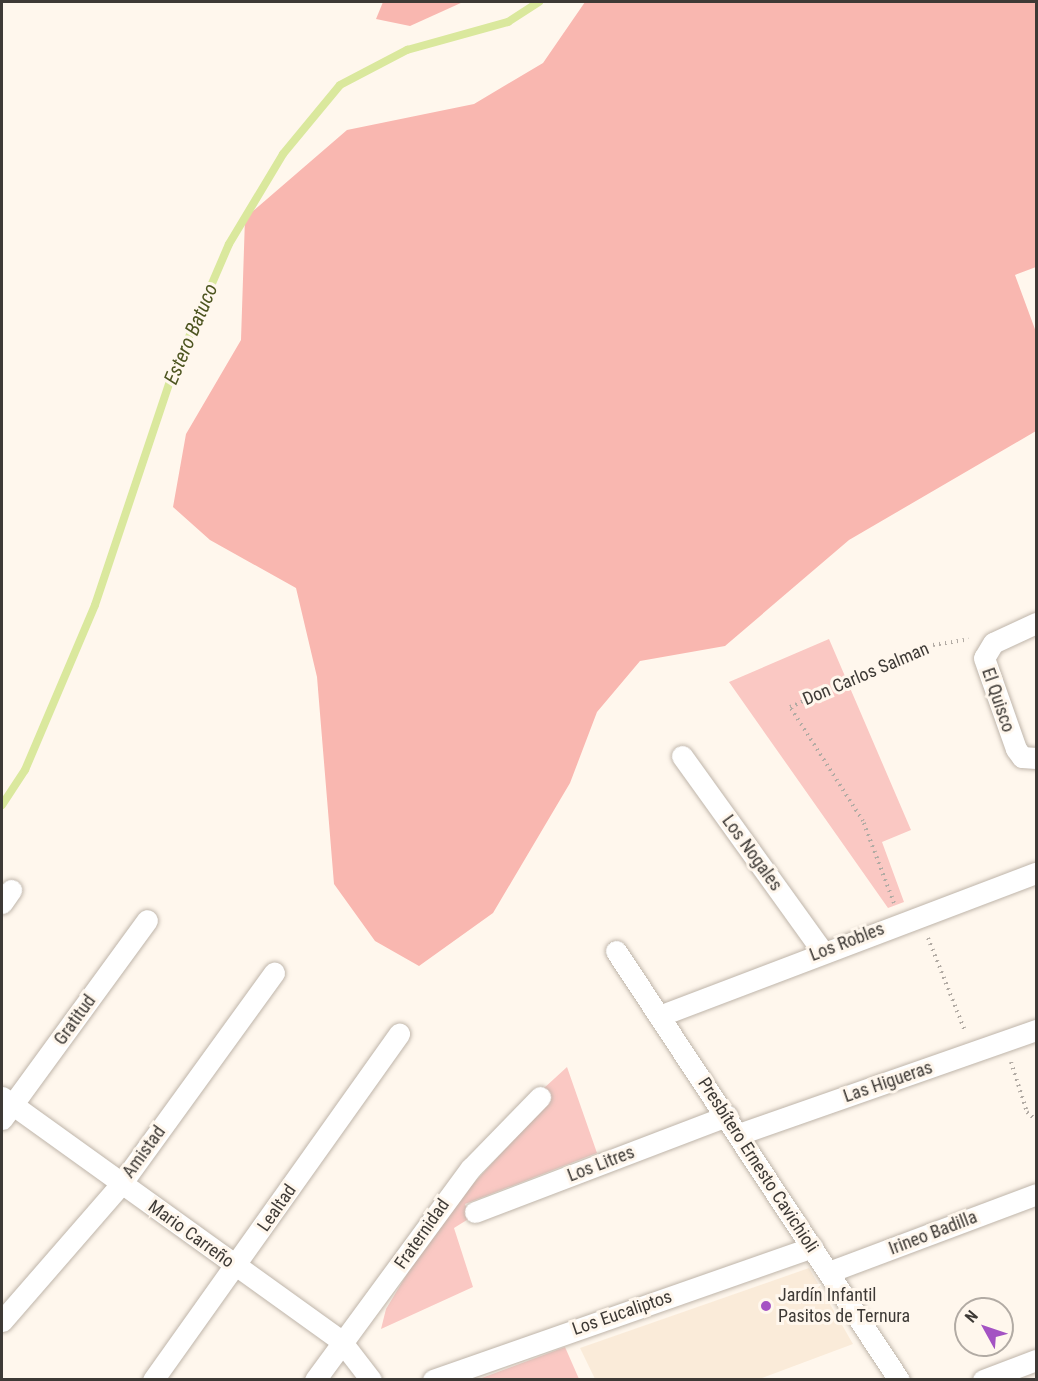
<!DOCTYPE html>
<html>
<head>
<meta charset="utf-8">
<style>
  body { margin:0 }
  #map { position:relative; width:1038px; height:1381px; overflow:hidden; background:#fff7ed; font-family:"Roboto Condensed",sans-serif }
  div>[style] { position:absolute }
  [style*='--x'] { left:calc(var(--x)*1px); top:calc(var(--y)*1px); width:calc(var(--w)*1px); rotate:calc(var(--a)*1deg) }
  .built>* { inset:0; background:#faebd9 }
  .green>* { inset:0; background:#fac8c3 }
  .forest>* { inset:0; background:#f9b7b0 }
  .stream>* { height:8px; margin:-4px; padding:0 4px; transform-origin:4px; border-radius:4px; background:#dae89d }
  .path>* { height:4px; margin-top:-2px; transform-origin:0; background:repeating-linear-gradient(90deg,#b2aba4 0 1.5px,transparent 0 6px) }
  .roads { filter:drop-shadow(0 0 2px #bfb5aa) drop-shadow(0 0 2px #bfb5aa) }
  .minor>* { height:21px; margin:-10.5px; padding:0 10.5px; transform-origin:10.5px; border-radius:10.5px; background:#fff }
  .dots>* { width:16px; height:16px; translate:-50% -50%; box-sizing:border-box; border:3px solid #fff7ed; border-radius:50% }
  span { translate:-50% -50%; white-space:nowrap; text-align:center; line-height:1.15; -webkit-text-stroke:6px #fff7ed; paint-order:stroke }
  .street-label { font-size:18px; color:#3e3a36 }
  .poi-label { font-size:18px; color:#3e3a36 }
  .left { translate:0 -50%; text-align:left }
  .water-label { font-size:20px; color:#4d5520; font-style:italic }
  .frame { position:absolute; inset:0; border:3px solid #3e3a36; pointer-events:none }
  .north { position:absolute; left:954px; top:1297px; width:60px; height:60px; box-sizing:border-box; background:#fff7ed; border:2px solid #b2aba4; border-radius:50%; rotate:310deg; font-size:16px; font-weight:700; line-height:24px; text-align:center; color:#3e3a36 }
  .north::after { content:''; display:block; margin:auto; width:21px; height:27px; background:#a453c3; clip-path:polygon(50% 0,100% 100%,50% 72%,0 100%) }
</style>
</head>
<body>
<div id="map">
  <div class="built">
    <div style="clip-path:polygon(809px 1268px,853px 1344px,759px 1379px,595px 1379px,580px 1348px)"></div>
  </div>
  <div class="green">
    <div style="clip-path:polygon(829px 639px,911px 830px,882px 842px,904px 902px,888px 908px,729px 682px)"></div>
    <div style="clip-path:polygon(567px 1067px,597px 1153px,465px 1204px,470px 1218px,454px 1228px,473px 1287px,381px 1329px,386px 1309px,439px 1221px,551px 1099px,543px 1089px)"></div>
    <div style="clip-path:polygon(565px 1347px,579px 1379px,479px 1379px)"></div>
  </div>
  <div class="forest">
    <div style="clip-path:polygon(383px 2px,463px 2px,410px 26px,376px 19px)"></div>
    <div style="clip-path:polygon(585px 2px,1036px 2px,1036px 267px,1015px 275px,1036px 332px,1036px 431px,849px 540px,725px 646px,640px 661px,597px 712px,570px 783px,493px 913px,419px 966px,375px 941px,334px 884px,317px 677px,296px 588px,210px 540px,173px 507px,186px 434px,241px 340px,245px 218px,347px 130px,474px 104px,543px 63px)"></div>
  </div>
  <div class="stream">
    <div style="--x:2;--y:805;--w:42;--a:-56.7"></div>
    <div style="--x:25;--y:770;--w:179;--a:-67"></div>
    <div style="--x:95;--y:605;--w:236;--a:-71.5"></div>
    <div style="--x:170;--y:381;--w:149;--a:-66.7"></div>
    <div style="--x:229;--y:244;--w:105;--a:-59"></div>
    <div style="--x:283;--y:154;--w:89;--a:-50.4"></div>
    <div style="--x:340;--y:85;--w:76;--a:-27.6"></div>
    <div style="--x:407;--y:50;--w:105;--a:-15.5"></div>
    <div style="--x:508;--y:22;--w:37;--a:-33"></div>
  </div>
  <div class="path">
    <div style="--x:894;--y:903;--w:88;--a:-110.7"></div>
    <div style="--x:863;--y:821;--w:135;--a:-122.6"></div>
    <div style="--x:790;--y:707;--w:156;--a:-23.4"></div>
    <div style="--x:933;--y:645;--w:36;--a:-9"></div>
    <div style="--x:928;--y:938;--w:100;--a:68.3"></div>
    <div style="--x:1011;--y:1062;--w:52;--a:72.3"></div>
    <div style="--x:1027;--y:1112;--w:12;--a:42"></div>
  </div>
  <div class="roads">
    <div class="minor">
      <div style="--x:1036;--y:623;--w:47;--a:155.1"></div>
      <div style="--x:993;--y:643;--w:17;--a:121"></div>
      <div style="--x:984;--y:658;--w:96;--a:70.6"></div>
      <div style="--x:1016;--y:749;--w:10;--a:53"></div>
      <div style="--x:1022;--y:757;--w:14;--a:4"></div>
      <div style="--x:682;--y:756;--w:240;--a:54.3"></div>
      <div style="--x:2;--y:903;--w:16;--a:-55"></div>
      <div style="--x:616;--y:951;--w:514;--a:56.59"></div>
      <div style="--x:659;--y:1016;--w:403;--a:-20.8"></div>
      <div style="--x:2;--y:1097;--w:418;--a:35.7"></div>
      <div style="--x:341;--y:1341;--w:49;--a:52.4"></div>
      <div style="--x:2;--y:1119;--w:246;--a:-53.9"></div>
      <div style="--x:739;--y:1134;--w:315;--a:-19.3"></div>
      <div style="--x:475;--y:1212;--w:270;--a:-20.9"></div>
      <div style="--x:829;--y:1272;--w:221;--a:-20.6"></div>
      <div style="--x:2;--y:1321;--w:181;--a:-49"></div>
      <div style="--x:121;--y:1184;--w:261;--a:-54.1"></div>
      <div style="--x:153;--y:1380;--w:425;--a:-54.6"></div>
      <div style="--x:315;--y:1380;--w:263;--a:-53.7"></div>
      <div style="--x:471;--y:1168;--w:99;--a:-45.8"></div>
      <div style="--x:433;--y:1380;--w:402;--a:-19.3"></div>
      <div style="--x:983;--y:1380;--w:57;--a:-20.7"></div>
    </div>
  </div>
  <div class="dots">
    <div style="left:766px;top:1306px;background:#a453c3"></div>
  </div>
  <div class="street-label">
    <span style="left:866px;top:674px;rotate:-23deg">Don Carlos Salman</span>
    <span style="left:998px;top:700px;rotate:71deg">El Quisco</span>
    <span style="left:752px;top:853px;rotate:54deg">Los Nogales</span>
    <span style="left:847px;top:942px;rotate:-21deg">Los Robles</span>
    <span style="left:75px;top:1020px;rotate:-54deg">Gratitud</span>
    <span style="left:888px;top:1082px;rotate:-19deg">Las Higueras</span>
    <span style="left:144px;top:1152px;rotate:-54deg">Amistad</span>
    <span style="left:601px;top:1164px;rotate:-21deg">Los Litres</span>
    <span style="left:758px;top:1165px;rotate:57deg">Presbítero Ernesto Cavichioli</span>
    <span style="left:277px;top:1208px;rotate:-55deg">Lealtad</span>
    <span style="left:933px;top:1233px;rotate:-21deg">Irineo Badilla</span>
    <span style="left:191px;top:1234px;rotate:36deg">Mario Carreño</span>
    <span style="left:422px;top:1234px;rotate:-55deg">Fraternidad</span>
    <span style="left:622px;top:1313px;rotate:-19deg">Los Eucaliptos</span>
  </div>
  <div class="poi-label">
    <span class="left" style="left:778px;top:1306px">Jardín Infantil<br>Pasitos de Ternura</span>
  </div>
  <div class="water-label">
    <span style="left:191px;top:334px;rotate:-67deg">Estero Batuco</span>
  </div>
  <div class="frame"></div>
  <div class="north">N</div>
</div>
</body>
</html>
